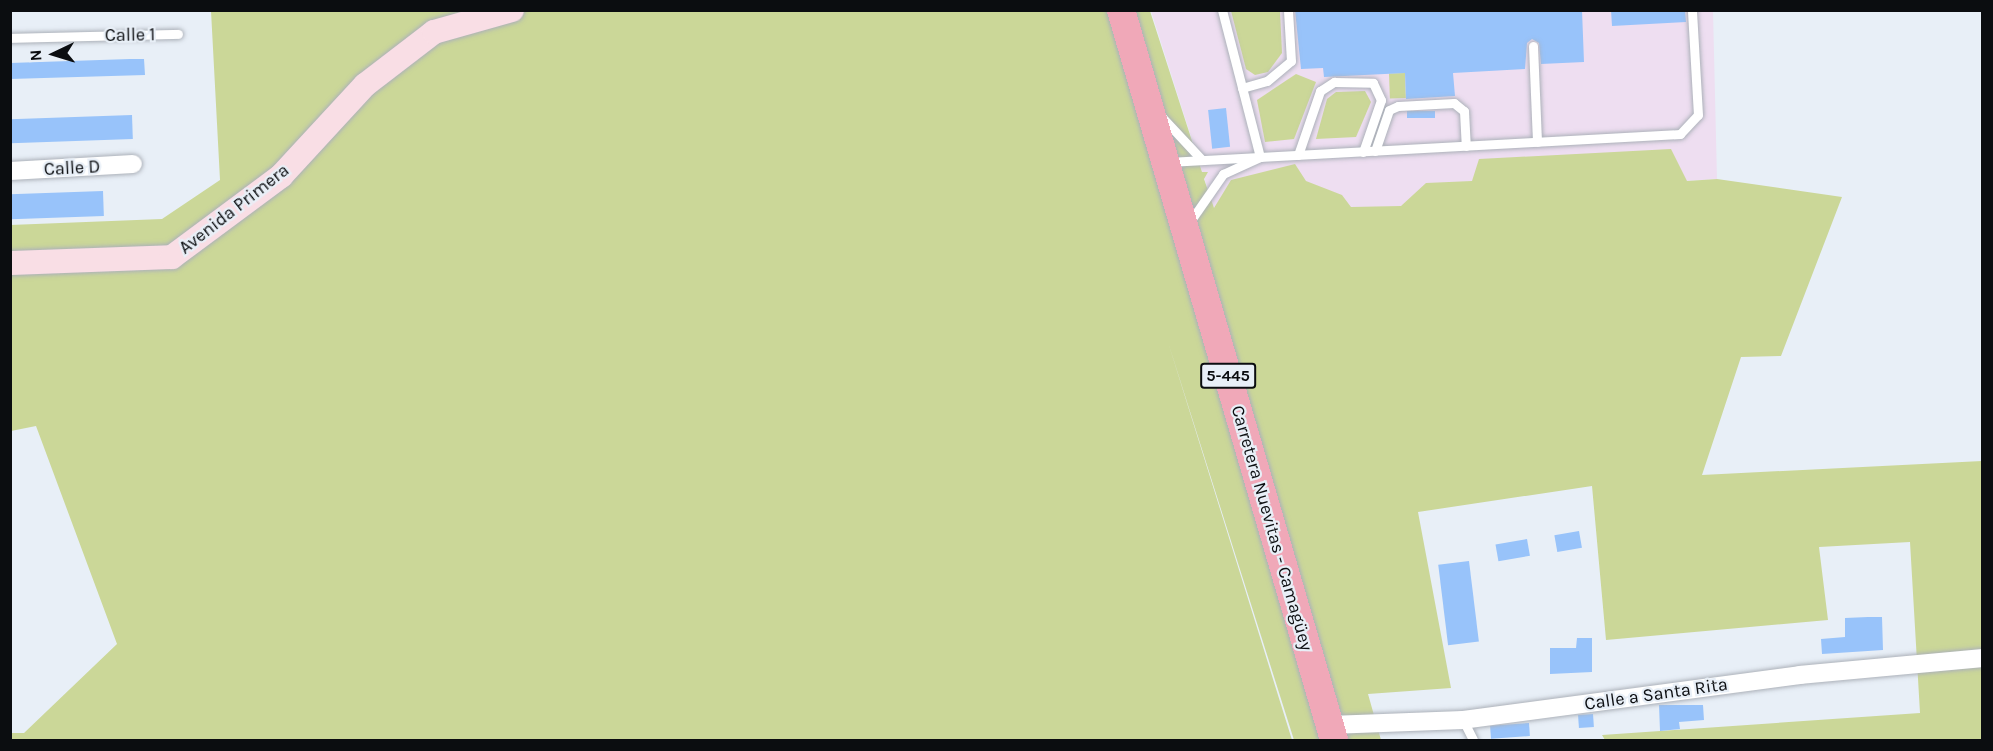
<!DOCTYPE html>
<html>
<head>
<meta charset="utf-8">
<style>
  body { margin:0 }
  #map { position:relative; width:1993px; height:751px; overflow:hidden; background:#e8eff7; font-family:Karla,sans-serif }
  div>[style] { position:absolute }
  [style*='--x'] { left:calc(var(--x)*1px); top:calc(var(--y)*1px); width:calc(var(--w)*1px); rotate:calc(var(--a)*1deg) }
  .medical>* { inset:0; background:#eedef1 }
  .green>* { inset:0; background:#cbd798; transform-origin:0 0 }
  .building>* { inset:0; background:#98c3fa; transform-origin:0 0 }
  .roads { filter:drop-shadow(0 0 2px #acb1b9) drop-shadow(0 0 2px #acb1b9) }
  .service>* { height:9px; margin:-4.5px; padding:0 4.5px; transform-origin:4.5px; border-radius:4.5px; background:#fff }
  .minor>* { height:18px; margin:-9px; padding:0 9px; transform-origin:9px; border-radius:9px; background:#fff }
  .secondary>* { height:24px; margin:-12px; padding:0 12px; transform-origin:12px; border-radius:12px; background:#f9dee5 }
  .trunk>* { height:28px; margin:-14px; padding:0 14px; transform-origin:14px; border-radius:14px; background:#f0a8b8 }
  span { translate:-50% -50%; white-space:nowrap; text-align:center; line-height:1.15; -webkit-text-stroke:4.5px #e8eff7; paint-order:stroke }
  .shield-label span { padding:2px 4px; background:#e8eff7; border:2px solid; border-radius:4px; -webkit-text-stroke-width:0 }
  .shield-label { font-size:16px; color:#0b0d10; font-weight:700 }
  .street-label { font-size:18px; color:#0b0d10 }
  .frame { position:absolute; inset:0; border:12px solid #0b0d10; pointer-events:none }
  .north { position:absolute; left:24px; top:24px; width:60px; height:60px; -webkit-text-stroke:4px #e8eff7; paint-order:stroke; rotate:266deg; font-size:16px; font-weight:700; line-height:24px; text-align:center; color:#0b0d10 }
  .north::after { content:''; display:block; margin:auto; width:21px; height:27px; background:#0b0d10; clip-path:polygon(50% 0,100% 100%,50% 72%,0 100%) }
</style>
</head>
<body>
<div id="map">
  <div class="medical">
    <div style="clip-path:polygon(1151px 11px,1713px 11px,1717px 179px,1686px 181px,1505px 320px,1214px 209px)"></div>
  </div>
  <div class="green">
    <div style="clip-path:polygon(211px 11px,1150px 11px,1202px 172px,1208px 172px,1204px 179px,1214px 208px,1231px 180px,1295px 164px,1306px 181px,1342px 195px,1351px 207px,1401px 206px,1426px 183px,1472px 181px,1479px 159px,1671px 149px,1687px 181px,1717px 179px,1842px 197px,1781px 356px,1741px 357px,1702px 475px,1982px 461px,1982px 740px,1605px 740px,1602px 735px,1920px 713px,1910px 542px,1819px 547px,1828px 620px,1606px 640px,1592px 486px,1418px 512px,1451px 688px,1368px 694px,1381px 740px,1294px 740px,1168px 342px,1292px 740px,11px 740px,11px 733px,24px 733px,117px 644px,36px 426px,11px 431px,10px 225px,162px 219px,220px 180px)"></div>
    <div style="clip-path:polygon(1231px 11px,1280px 11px,1282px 53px,1268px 72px,1255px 75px,1246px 69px)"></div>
    <div style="left:1405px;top:73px;width:25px;height:16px;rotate:88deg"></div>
    <div style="clip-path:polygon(1296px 74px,1316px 82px,1294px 139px,1265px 142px,1257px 100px)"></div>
    <div style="clip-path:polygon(1365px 91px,1371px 102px,1356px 137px,1316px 139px,1327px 99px,1336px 92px)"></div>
  </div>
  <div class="building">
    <div style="clip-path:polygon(1295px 10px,1582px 10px,1584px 62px,1541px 64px,1539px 43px,1532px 39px,1527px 43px,1525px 69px,1453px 73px,1455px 96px,1406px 99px,1405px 73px,1324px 77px,1323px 68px,1301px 69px)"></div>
    <div style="clip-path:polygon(1611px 10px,1685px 10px,1686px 22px,1612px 26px)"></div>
    <div style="clip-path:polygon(130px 59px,144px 59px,145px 75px,10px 79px,10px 63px)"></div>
    <div style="left:1226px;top:108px;width:39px;height:18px;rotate:84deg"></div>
    <div style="left:1435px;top:111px;width:7px;height:28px;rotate:90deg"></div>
    <div style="left:132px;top:115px;width:24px;height:122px;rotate:88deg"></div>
    <div style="left:103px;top:191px;width:25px;height:93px;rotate:88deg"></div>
    <div style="left:1579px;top:531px;width:17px;height:25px;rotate:80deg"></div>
    <div style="left:1527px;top:539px;width:17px;height:32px;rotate:80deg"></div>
    <div style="left:1469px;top:561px;width:81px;height:31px;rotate:83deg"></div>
    <div style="clip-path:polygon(1868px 617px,1882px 617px,1883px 650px,1822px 654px,1821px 639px,1845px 637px,1845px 618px)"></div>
    <div style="clip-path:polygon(1577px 638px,1592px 638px,1592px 672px,1550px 674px,1550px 648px,1576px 648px)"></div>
    <div style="clip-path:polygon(1659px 705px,1703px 705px,1704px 720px,1679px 722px,1680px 729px,1660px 731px)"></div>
    <div style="left:1593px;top:714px;width:13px;height:15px;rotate:86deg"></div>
    <div style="left:1529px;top:723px;width:13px;height:39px;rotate:86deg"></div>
  </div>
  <div class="roads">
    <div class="service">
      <div style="--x:10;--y:38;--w:168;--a:-1.4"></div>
      <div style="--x:1533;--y:46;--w:96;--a:87.6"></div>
      <div style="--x:1242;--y:88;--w:26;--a:-16"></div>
      <div style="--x:1267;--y:81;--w:31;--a:-40"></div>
      <div style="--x:1291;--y:61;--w:51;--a:-93.4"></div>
      <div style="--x:1161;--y:116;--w:60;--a:47"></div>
      <div style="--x:1375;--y:151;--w:43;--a:-71.1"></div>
      <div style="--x:1389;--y:110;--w:10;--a:-24"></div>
      <div style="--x:1398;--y:106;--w:56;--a:-3.1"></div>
      <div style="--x:1454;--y:103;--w:13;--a:39"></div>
      <div style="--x:1464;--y:111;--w:35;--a:87"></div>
      <div style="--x:1298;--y:155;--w:68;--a:-71"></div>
      <div style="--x:1320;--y:91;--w:17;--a:-33"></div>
      <div style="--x:1334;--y:82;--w:39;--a:1"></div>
      <div style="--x:1373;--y:83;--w:19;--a:65"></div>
      <div style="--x:1381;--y:100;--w:55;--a:109.1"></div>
      <div style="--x:1168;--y:162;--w:513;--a:-3.13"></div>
      <div style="--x:1680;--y:134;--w:26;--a:-47"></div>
      <div style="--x:1698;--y:115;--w:105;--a:-93.3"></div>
      <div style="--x:1189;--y:223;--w:60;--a:-55.2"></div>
      <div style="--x:1223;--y:174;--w:41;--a:-24.7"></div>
      <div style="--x:1260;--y:157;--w:152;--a:-104.5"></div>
      <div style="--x:1463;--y:720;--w:22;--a:63"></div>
    </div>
    <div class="minor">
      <div style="--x:10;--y:171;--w:123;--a:-3.3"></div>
      <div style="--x:1330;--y:725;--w:133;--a:-2.2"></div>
      <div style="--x:1463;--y:720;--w:340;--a:-7.6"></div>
      <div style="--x:1800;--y:675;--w:183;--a:-5.3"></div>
    </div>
    <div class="secondary">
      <div style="--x:10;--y:263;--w:162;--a:-2.1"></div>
      <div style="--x:172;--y:257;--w:136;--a:-36.6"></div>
      <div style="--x:281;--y:176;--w:124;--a:-47.3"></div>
      <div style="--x:365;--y:85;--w:87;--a:-37.5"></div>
      <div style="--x:434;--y:32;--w:81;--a:-15.8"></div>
    </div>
    <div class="trunk">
      <div style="--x:1121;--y:10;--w:760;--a:73.73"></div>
    </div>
  </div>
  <div class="shield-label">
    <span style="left:1228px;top:376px">5-445</span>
  </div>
  <div class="street-label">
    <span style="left:130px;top:35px;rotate:-1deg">Calle 1</span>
    <span style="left:72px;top:168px;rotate:-3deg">Calle D</span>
    <span style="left:234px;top:209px;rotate:-38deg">Avenida Primera</span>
    <span style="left:1272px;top:528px;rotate:74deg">Carretera Nuevitas - Camagüey</span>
    <span style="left:1656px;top:694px;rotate:-8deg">Calle a Santa Rita</span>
  </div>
  <div class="frame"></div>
  <div class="north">N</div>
</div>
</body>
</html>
